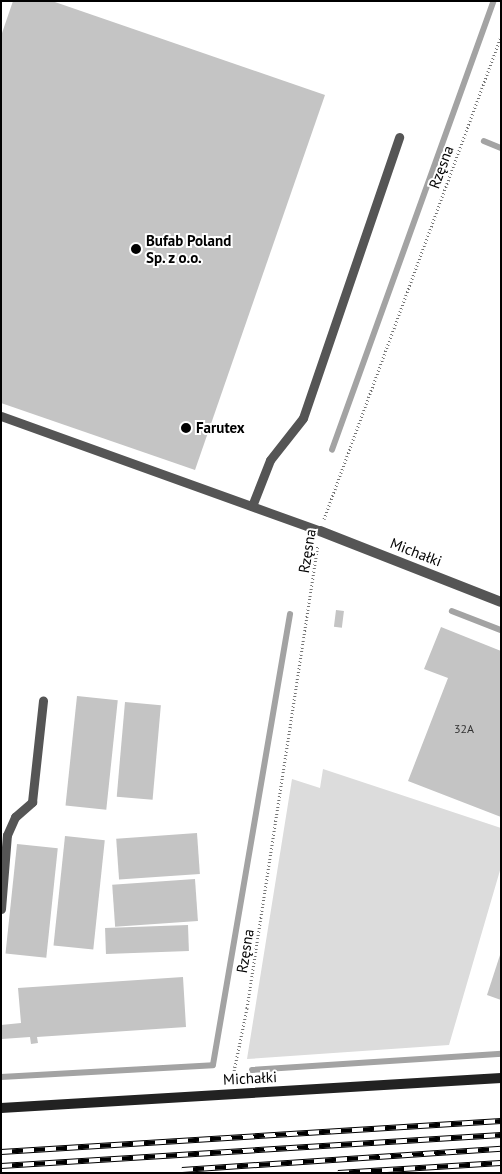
<!DOCTYPE html>
<html>
<head>
<meta charset="utf-8">
<style>
  body { margin:0 }
  #map { position:relative; width:502px; height:1174px; overflow:hidden; background:#fff; font-family:"PT Sans",sans-serif }
  div>[style] { position:absolute }
  [style*='--x'] { left:calc(var(--x)*1px); top:calc(var(--y)*1px); width:calc(var(--w)*1px); rotate:calc(var(--a)*1deg) }
  .green>* { inset:0; background:#dcdcdc }
  .stream>* { height:5.5px; margin:-2.75px; padding:0 2.75px; transform-origin:2.75px; border-radius:2.75px; background:#a3a3a3 }
  .building>* { inset:0; background:#c4c4c4; transform-origin:0 0 }
  .path>* { height:3px; margin-top:-1.5px; transform-origin:0; background:repeating-linear-gradient(90deg,#777 0 1px,transparent 0 3.5px) }
  .lane>* { height:9px; margin:-4.5px; padding:0 4.5px; transform-origin:4.5px; border-radius:4.5px; background:#555 }
  .street>* { height:10px; margin:-5px; padding:0 5px; transform-origin:5px; border-radius:5px; background:#555 }
  .secondary>* { height:10px; margin:-5px; padding:0 5px; transform-origin:5px; border-radius:5px; background:#222 }
  .rail>* { height:5.5px; margin-top:-2.75px; transform-origin:0; background:repeating-linear-gradient(90deg,#fff 0 11px,#000 0 22px); box-sizing:border-box; border-block:1px solid #000 }
  .dots>* { width:14px; height:14px; translate:-50% -50%; box-sizing:border-box; border:2px solid #fff; border-radius:50% }
  span { translate:-50% -50%; white-space:nowrap; text-align:center; line-height:1.15; -webkit-text-stroke:4px #fff; paint-order:stroke }
  .number-label { font-size:12px; color:#313131 }
  .number-label span { -webkit-text-stroke-width:0 }
  .street-label { font-size:15px; color:#000 }
  .poi-label { font-size:15px; color:#000; font-weight:700 }
  .left { translate:0 -50%; text-align:left }
  .frame { position:absolute; inset:0; border:2px solid #000; pointer-events:none }
</style>
</head>
<body>
<div id="map">
  <div class="green">
    <div style="clip-path:polygon(323px 769px,501px 828px,501px 867px,449px 1045px,247px 1059px,292px 779px,320px 788px)"></div>
  </div>
  <div class="stream">
    <div style="--x:484;--y:141;--w:18;--a:22"></div>
    <div style="--x:332;--y:450;--w:477;--a:-70.2"></div>
    <div style="--x:452;--y:611;--w:53;--a:21.2"></div>
    <div style="--x:252;--y:1070;--w:250;--a:-3.7"></div>
    <div style="--x:1;--y:1077;--w:212;--a:-3.2"></div>
    <div style="--x:213;--y:1065;--w:457;--a:-80.3"></div>
  </div>
  <div class="building">
    <div style="clip-path:polygon(13px 1px,52px 1px,325px 95px,195px 470px,1px 403px,1px 36px)"></div>
    <div style="left:336px;top:610px;width:8px;height:17px;rotate:7deg"></div>
    <div style="clip-path:polygon(441px 627px,501px 651px,501px 817px,408px 781px,448px 678px,424px 669px)"></div>
    <div style="left:77px;top:696px;width:41px;height:110px;rotate:6deg"></div>
    <div style="left:125px;top:702px;width:36px;height:95px;rotate:5deg"></div>
    <div style="left:197px;top:833px;width:41px;height:81px;rotate:86deg"></div>
    <div style="left:65px;top:836px;width:40px;height:110px;rotate:6deg"></div>
    <div style="left:17px;top:844px;width:41px;height:110px;rotate:6deg"></div>
    <div style="left:195px;top:879px;width:42px;height:83px;rotate:86deg"></div>
    <div style="left:188px;top:925px;width:26px;height:83px;rotate:88deg"></div>
    <div style="clip-path:polygon(500px 955px,501px 955px,501px 1000px,487px 995px)"></div>
    <div style="clip-path:polygon(183px 977px,186px 1027px,37px 1037px,38px 1043px,31px 1044px,30px 1037px,2px 1039px,1px 1025px,21px 1023px,18px 988px)"></div>
  </div>
  <div class="path">
    <div style="--x:324;--y:519;--w:514;--a:-69.87"></div>
    <div style="--x:232;--y:1081;--w:75;--a:-78.4"></div>
    <div style="--x:247;--y:1008;--w:468;--a:-81.3"></div>
  </div>
  <div class="lane">
    <div style="--x:1;--y:416;--w:339;--a:19.8"></div>
    <div style="--x:252;--y:506;--w:49;--a:-68.6"></div>
    <div style="--x:270;--y:460;--w:53;--a:-51.8"></div>
    <div style="--x:303;--y:418;--w:297;--a:-71.1"></div>
    <div style="--x:1;--y:909;--w:74;--a:-85.4"></div>
    <div style="--x:7;--y:835;--w:20;--a:-66"></div>
    <div style="--x:15;--y:817;--w:23;--a:-41"></div>
    <div style="--x:32;--y:802;--w:102;--a:-83.8"></div>
  </div>
  <div class="street">
    <div style="--x:320;--y:531;--w:194;--a:21.4"></div>
  </div>
  <div class="secondary">
    <div style="--x:1;--y:1108;--w:501;--a:-3.43"></div>
  </div>
  <div class="rail">
    <div style="--x:1;--y:1152;--w:501;--a:-3.55"></div>
    <div style="--x:1;--y:1166;--w:501;--a:-3.55"></div>
    <div style="--x:182;--y:1170;--w:320;--a:-3.8"></div>
    <div style="--x:338;--y:1173;--w:163;--a:-3.5"></div>
  </div>
  <div class="dots">
    <div style="left:136px;top:249px;background:#000"></div>
    <div style="left:186px;top:428px;background:#000"></div>
  </div>
  <div class="number-label">
    <span style="left:464px;top:729px">32A</span>
  </div>
  <div class="street-label">
    <span style="left:441px;top:167px;rotate:-70deg">Rzęsna</span>
    <span style="left:307px;top:551px;rotate:-81deg">Rzęsna</span>
    <span style="left:416px;top:552px;rotate:21deg">Michałki</span>
    <span style="left:245px;top:951px;rotate:-81deg">Rzęsna</span>
    <span style="left:250px;top:1078px;rotate:-3deg">Michałki</span>
  </div>
  <div class="poi-label">
    <span class="left" style="left:146px;top:249px">Bufab Poland<br>Sp. z o.o.</span>
    <span class="left" style="left:196px;top:428px">Farutex</span>
  </div>
  <div class="frame"></div>
</div>
</body>
</html>
